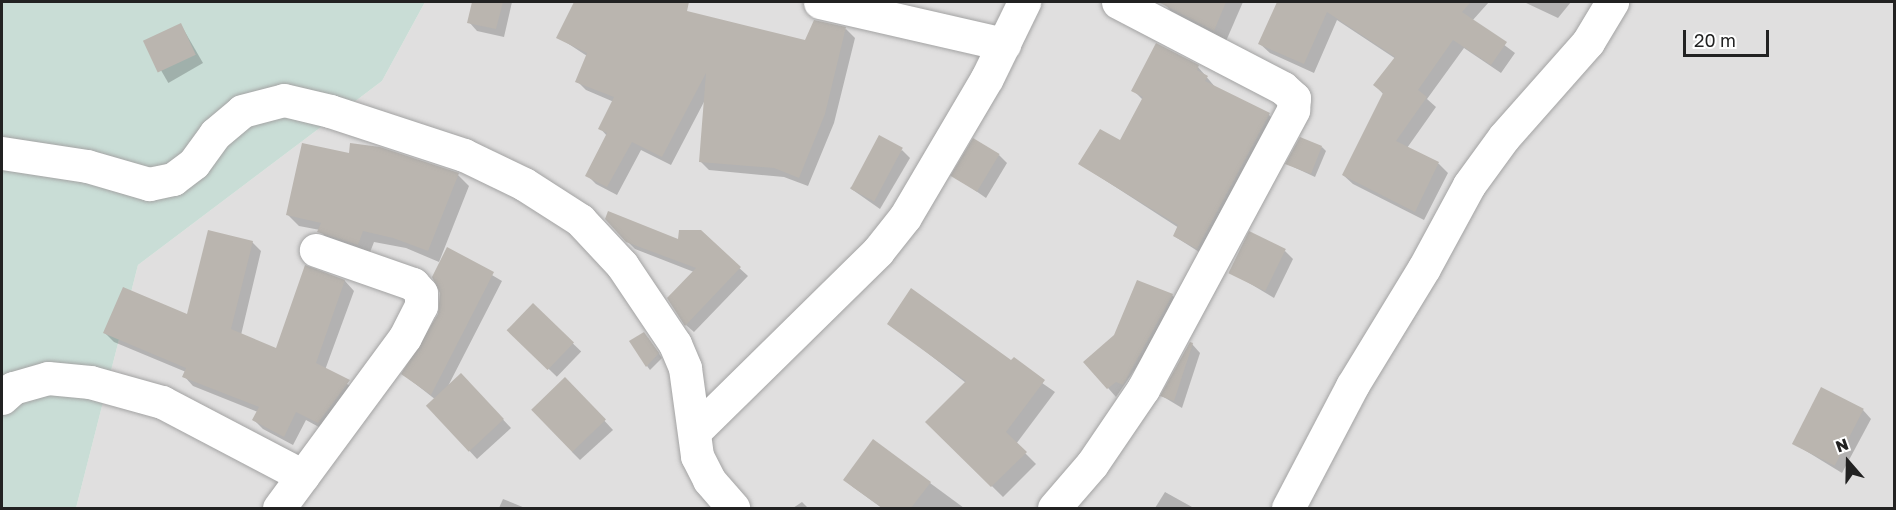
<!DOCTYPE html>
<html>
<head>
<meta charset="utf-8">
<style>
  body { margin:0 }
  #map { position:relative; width:1896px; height:510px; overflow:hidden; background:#f1efea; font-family:"Golos Text",sans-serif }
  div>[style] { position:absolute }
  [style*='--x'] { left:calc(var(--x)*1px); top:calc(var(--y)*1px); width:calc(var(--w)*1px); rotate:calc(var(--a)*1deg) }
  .residential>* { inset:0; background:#e0dfdf }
  .wetland>* { inset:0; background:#c9ddd6 }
  .shadow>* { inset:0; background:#0003; transform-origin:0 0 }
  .building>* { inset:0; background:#bab5af; transform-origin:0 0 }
  .roads { filter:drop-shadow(0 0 2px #a3a3a3) drop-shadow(0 0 2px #a3a3a3) }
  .minor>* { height:33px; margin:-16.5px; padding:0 16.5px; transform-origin:16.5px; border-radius:16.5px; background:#fff }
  span { translate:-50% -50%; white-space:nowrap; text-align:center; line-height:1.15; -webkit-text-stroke:4.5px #fff; paint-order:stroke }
  .frame { position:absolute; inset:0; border:3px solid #222; pointer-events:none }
  .north { position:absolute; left:1818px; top:432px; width:60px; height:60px; -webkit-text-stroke:4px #fff; paint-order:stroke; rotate:340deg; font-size:16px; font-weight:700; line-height:24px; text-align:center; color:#222 }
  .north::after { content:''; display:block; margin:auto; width:21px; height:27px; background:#222; clip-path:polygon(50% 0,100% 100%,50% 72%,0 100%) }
  .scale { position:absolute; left:1683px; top:30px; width:86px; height:27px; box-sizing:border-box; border:3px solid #222; border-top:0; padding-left:8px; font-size:18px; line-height:21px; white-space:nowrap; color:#222; -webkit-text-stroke:4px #fff; paint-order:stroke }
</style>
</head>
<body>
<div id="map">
  <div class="residential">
    <div style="clip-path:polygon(425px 2px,1894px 2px,1894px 508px,76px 508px,138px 265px,382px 81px)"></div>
  </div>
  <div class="wetland">
    <div style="clip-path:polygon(2px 2px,425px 2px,382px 81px,138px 265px,76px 508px,2px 508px)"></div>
  </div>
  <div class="shadow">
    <div style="clip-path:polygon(474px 2px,512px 2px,504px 37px,477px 31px,469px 22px)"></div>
    <div style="clip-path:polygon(576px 2px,619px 2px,642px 13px,806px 41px,846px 29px,855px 38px,834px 123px,808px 186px,784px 177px,709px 170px,700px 161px,705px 100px,671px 165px,641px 150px,617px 195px,596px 184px,587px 175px,607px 136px,600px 128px,614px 102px,586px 90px,577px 81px,587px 56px,558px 37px)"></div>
    <div style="clip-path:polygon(1163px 2px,1243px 2px,1226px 41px,1174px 15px)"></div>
    <div style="clip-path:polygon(1279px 2px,1489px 2px,1472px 21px,1515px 53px,1501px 73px,1464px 48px,1427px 99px,1436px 107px,1407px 148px,1439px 164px,1448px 173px,1424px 220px,1353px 184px,1343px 175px,1384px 95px,1375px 85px,1396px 59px,1337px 20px,1314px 73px,1270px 53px,1260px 44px)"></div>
    <div style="clip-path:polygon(1524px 2px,1571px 2px,1558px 18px)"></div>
    <div style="left:181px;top:25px;width:44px;height:40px;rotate:60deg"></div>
    <div style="clip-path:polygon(1198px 67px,1216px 88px,1269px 115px,1278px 124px,1207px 257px,1174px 236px,1179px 228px,1080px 164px,1120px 142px,1143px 100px,1133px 90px)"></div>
    <div style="clip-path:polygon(1322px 147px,1326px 151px,1315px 177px,1287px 164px)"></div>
    <div style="clip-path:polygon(902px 150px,910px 158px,880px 209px,850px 188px)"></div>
    <div style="clip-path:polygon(999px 155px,1007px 163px,986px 198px,953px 175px)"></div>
    <div style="clip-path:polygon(458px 175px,469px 186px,439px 262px,406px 248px,374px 242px,369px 255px,330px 243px,320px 230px,299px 226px,288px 215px)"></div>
    <div style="clip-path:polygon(700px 232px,748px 276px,694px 332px,686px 325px,694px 272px,635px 249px,627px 241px,680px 241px)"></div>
    <div style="clip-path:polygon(252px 242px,261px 251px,241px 335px,277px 350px,306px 267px,345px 281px,354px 291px,325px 370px,358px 391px,328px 432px,306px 420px,293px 445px,263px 429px,254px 420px,258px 412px,193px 386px,184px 376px,186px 372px,114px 342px,105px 333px,188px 316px)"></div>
    <div style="clip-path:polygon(448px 249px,502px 281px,446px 390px,470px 384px,511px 428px,477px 459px,429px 407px,436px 400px,403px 374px,439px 315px)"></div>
    <div style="clip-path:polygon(1285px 251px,1293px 259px,1274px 298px,1229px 271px)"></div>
    <div style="clip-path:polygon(1172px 295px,1180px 303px,1116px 397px,1085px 362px)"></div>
    <div style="left:533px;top:305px;width:67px;height:35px;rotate:44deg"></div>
    <div style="clip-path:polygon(889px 323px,1012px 362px,1055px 392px,1016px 444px,1036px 464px,1003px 497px,927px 422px,966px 383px)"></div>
    <div style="clip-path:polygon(648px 338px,662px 358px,650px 370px,647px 366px)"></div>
    <div style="clip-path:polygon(1192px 344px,1200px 353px,1182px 408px,1162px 396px)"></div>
    <div style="clip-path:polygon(573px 387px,613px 430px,580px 460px,572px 452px)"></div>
    <div style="clip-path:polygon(1863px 410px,1871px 419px,1842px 473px,1793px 443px)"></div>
    <div style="clip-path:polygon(873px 441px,964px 508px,882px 508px,853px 487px,845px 480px)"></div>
    <div style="clip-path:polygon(1165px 492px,1192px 507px,1194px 508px,1155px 508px)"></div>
    <div style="clip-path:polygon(503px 499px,525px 508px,499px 508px)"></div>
    <div style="clip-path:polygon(802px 502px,808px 508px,793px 508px)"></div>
  </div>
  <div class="building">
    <div style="clip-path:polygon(472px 2px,503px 2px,496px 29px,467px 23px)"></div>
    <div style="clip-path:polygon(574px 2px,689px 2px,687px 11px,805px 40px,814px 20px,846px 27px,825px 114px,799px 178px,774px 168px,699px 162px,706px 73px,662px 157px,632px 142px,607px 187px,585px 176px,607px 133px,598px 129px,614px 97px,575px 82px,587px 53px,556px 38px)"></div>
    <div style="clip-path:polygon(1158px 2px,1226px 2px,1214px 31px)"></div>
    <div style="clip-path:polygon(1277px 2px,1471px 2px,1462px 12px,1507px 42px,1491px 65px,1453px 40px,1418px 90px,1427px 97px,1396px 141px,1439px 162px,1415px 212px,1342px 175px,1383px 93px,1373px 85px,1395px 57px,1327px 12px,1304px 64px,1258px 44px)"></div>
    <div style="left:181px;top:23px;width:35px;height:42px;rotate:65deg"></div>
    <div style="clip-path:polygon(1156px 43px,1199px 65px,1197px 70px,1208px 76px,1205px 81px,1270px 113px,1197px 249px,1173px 236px,1178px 225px,1078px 164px,1100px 129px,1120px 140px,1143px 97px,1131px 91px)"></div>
    <div style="left:879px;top:135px;width:27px;height:61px;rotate:28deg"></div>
    <div style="clip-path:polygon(1300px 137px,1322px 146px,1311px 174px,1285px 164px)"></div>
    <div style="left:973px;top:138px;width:31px;height:44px;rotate:31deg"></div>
    <div style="clip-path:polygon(302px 143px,349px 153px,350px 143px,380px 147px,459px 173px,428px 251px,393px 238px,363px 231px,358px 245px,317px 232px,321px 223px,286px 215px)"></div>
    <div style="clip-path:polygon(608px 211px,678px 239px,679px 230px,701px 230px,741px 267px,685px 326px,667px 298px,696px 268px,626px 242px,605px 219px)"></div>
    <div style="clip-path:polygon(208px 230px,253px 241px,231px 329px,276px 348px,305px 265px,345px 280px,316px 363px,350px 380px,318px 423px,296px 412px,284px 437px,252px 420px,259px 407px,182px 377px,186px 368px,103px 333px,123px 287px,187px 314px)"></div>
    <div style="left:1249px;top:231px;width:41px;height:47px;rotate:26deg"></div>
    <div style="clip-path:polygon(447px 247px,494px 272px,431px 395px,401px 374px,438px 314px,440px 293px,432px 277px)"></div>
    <div style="clip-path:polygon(1137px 280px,1173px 294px,1123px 385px,1116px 382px,1107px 389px,1083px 362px,1114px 335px)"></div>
    <div style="clip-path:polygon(911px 288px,1011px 360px,1014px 357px,1045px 380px,1006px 432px,1027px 452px,991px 487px,925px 422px,966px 381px,887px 324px)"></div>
    <div style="left:533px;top:303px;width:57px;height:38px;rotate:44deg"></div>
    <div style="clip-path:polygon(644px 332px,659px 353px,646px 367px,629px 341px)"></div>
    <div style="clip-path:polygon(1190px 342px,1193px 343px,1174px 401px,1160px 396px)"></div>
    <div style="left:461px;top:373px;width:63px;height:48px;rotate:47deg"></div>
    <div style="left:565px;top:377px;width:59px;height:47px;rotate:46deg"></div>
    <div style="left:1821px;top:387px;width:48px;height:64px;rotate:27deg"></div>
    <div style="clip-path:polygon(873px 439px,931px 482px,911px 508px,882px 508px,843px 480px)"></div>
  </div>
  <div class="roads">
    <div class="minor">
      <div style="--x:820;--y:2;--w:189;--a:12.9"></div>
      <div style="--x:2;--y:153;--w:86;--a:8.7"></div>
      <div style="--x:87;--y:166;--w:65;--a:16.2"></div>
      <div style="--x:149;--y:184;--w:25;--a:-12"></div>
      <div style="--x:173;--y:179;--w:26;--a:-37"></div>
      <div style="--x:194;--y:163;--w:36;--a:-54"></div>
      <div style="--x:215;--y:134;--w:35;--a:-40"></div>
      <div style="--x:242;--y:111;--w:43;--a:-14.7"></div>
      <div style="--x:284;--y:100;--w:47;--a:13.4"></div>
      <div style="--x:330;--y:111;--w:141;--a:18.2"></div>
      <div style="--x:464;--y:155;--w:67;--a:25.8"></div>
      <div style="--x:524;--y:184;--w:67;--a:32.7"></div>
      <div style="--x:580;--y:220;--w:62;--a:47"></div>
      <div style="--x:622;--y:265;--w:95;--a:56.1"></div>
      <div style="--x:675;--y:344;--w:26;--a:67"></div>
      <div style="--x:685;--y:368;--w:89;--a:82.2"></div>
      <div style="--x:697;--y:456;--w:27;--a:63"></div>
      <div style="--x:709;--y:480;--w:37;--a:49"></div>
      <div style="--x:2;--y:398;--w:15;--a:-42"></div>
      <div style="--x:13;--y:388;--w:36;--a:-16"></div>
      <div style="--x:48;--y:378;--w:42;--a:5.4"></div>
      <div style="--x:90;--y:382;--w:75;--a:15.5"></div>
      <div style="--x:162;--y:402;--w:159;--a:27.7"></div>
      <div style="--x:695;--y:431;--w:257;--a:-44.5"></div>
      <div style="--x:878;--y:251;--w:43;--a:-51.5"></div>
      <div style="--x:905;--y:217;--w:161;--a:-59.5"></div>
      <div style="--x:987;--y:78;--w:85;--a:-64"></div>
      <div style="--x:279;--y:508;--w:212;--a:-53.6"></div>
      <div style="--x:405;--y:337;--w:35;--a:-63"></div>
      <div style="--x:421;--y:306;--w:13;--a:-90"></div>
      <div style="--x:421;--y:293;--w:12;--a:-132"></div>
      <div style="--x:413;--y:284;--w:103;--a:-160.7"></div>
      <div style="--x:1054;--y:508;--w:58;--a:-49.2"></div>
      <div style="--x:1092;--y:464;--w:91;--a:-55.8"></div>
      <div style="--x:1143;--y:389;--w:317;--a:-61.7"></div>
      <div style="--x:1293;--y:110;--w:12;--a:-85"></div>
      <div style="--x:1294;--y:98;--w:15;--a:-138"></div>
      <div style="--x:1283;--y:88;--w:186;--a:-152.5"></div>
      <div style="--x:1288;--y:508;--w:138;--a:-62.3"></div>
      <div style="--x:1352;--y:386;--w:138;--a:-58.6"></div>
      <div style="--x:1424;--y:268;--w:94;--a:-61.5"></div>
      <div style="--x:1469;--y:185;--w:59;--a:-53.9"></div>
      <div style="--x:1504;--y:137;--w:127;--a:-48.5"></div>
      <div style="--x:1588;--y:42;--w:47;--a:-59"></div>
    </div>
  </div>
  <div class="frame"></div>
  <div class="north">N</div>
  <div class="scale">20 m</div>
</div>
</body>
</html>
